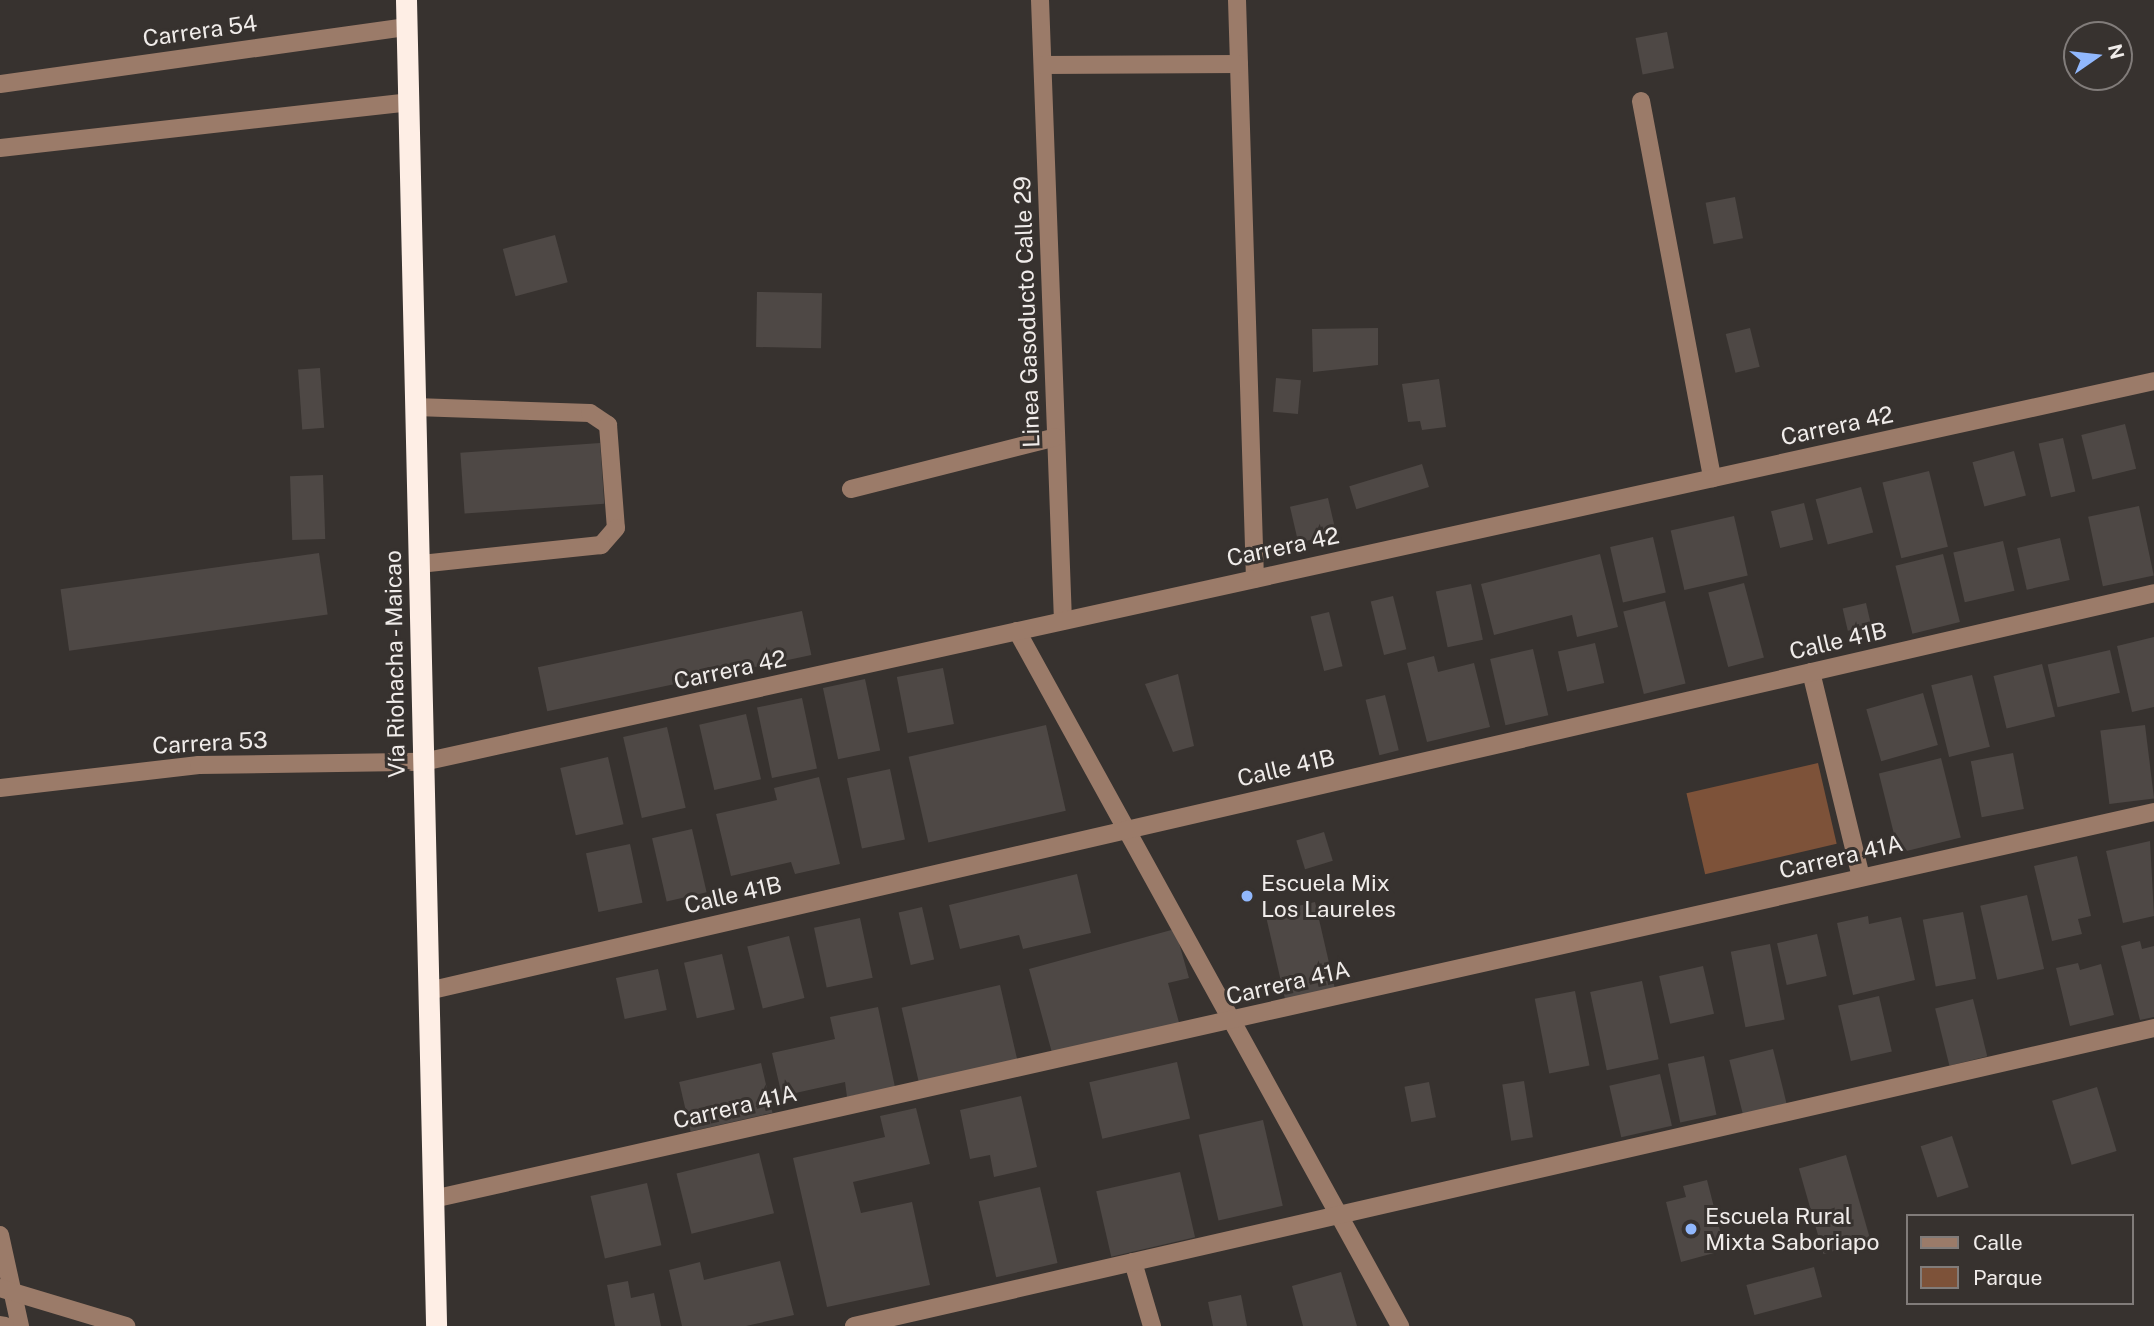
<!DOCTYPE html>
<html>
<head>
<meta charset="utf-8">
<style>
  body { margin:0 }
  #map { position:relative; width:2154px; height:1326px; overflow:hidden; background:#37322f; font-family:"Public Sans",sans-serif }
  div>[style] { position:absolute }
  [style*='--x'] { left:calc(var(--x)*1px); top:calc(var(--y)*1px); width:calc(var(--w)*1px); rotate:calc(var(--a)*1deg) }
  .green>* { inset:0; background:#7d5239; transform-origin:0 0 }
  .building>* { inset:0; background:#4e4845; transform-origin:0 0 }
  .minor>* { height:18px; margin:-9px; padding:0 9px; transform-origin:9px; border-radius:9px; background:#9b7b69 }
  .highway>* { height:21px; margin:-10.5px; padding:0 10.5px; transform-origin:10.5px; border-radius:10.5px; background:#feeee5 }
  .dots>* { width:19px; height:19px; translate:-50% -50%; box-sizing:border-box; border:4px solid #37322f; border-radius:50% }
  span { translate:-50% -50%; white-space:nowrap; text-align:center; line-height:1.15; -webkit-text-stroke:6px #37322f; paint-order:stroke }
  .street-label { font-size:23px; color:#f0ecea }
  .poi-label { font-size:23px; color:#f0ecea }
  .left { translate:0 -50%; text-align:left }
  .legend { position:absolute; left:1906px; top:1214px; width:228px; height:91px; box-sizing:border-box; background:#37322f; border:2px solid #817c7a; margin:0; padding:9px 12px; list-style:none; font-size:21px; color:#f0ecea }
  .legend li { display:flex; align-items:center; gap:14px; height:35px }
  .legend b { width:35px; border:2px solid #817c7a }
  .north { position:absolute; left:2063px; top:21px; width:70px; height:70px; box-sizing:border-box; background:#37322f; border:2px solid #817c7a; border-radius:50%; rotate:76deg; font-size:19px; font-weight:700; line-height:28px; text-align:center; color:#f0ecea }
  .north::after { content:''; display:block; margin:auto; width:24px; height:32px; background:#91b8fd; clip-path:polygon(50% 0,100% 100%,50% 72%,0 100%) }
</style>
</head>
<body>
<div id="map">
  <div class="green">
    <div style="left:1818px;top:763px;width:83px;height:135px;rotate:77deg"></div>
  </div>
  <div class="building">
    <div style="left:1667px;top:32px;width:37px;height:32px;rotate:79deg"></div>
    <div style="left:1735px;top:197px;width:42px;height:30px;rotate:79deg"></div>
    <div style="left:555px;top:235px;width:49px;height:54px;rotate:75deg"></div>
    <div style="left:757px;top:292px;width:65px;height:55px;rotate:1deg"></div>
    <div style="clip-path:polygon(1378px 328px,1378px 365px,1313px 372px,1312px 329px)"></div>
    <div style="left:1750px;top:328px;width:40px;height:25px;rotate:76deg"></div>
    <div style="left:320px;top:368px;width:60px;height:22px;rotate:86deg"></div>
    <div style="left:1276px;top:378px;width:25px;height:34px;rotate:5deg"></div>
    <div style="clip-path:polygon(1439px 379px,1446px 427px,1422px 430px,1420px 421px,1408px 422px,1402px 384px)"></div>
    <div style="left:2125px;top:424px;width:46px;height:45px;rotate:76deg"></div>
    <div style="left:2063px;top:438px;width:55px;height:25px;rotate:77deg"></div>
    <div style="left:600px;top:443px;width:61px;height:140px;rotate:86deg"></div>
    <div style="left:2014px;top:451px;width:46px;height:43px;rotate:75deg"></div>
    <div style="left:1422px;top:464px;width:24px;height:76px;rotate:73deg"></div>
    <div style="left:1929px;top:471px;width:78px;height:48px;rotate:76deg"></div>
    <div style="left:323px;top:475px;width:64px;height:33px;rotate:88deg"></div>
    <div style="left:1861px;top:487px;width:47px;height:47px;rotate:75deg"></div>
    <div style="left:1328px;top:498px;width:37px;height:39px;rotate:77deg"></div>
    <div style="left:1804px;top:503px;width:38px;height:34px;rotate:76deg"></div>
    <div style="left:2139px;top:506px;width:71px;height:52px;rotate:78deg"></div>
    <div style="left:1734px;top:516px;width:61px;height:65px;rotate:77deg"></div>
    <div style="left:1653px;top:537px;width:57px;height:44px;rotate:77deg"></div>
    <div style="left:2060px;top:538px;width:43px;height:44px;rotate:77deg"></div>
    <div style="left:2003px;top:541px;width:51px;height:51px;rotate:77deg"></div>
    <div style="left:319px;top:553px;width:62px;height:261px;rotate:82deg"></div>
    <div style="clip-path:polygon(1600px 554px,1618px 627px,1577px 637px,1572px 615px,1494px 635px,1481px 584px)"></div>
    <div style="left:1943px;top:554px;width:70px;height:49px;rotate:76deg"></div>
    <div style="left:1744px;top:583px;width:77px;height:37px;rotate:75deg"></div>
    <div style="left:1471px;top:584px;width:57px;height:36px;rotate:78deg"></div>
    <div style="left:1393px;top:596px;width:55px;height:23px;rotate:76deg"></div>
    <div style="left:1665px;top:601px;width:85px;height:43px;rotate:76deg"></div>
    <div style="left:1866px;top:603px;width:23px;height:24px;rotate:77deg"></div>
    <div style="left:802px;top:611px;width:45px;height:270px;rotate:78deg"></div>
    <div style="left:1329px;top:612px;width:56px;height:19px;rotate:76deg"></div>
    <div style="clip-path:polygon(2154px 637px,2154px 707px,2132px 712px,2117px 646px)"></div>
    <div style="left:1595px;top:643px;width:41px;height:38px;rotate:77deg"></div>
    <div style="left:1533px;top:649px;width:68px;height:44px;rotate:77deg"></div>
    <div style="left:2110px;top:650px;width:44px;height:64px;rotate:77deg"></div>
    <div style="clip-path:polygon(1434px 656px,1438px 672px,1474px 663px,1490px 727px,1427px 742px,1407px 663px)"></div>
    <div style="left:2042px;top:664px;width:54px;height:50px;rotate:76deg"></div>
    <div style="left:943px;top:668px;width:57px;height:47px;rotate:79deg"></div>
    <div style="clip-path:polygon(1178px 674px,1194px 746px,1173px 752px,1145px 684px)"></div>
    <div style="left:1972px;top:675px;width:74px;height:42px;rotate:76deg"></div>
    <div style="left:865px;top:679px;width:73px;height:43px;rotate:78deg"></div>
    <div style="left:1923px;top:693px;width:54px;height:59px;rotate:74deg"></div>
    <div style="left:1385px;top:695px;width:57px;height:20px;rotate:76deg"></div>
    <div style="left:802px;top:698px;width:72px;height:46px;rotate:78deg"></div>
    <div style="left:746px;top:714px;width:67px;height:48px;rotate:77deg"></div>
    <div style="left:1046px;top:725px;width:88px;height:141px;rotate:77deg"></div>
    <div style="left:2145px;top:725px;width:74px;height:45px;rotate:83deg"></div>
    <div style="left:667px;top:727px;width:83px;height:45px;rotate:77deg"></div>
    <div style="left:2013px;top:753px;width:57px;height:43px;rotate:79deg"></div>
    <div style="left:608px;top:757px;width:69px;height:49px;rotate:77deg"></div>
    <div style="left:1941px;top:758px;width:82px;height:64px;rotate:76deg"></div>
    <div style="left:890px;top:769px;width:72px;height:44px;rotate:78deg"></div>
    <div style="clip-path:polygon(819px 777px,840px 864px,795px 874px,791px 862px,731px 876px,716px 814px,777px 800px,774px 788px)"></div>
    <div style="left:692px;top:829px;width:65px;height:41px;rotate:77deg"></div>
    <div style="left:1324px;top:832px;width:30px;height:29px;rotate:73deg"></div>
    <div style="clip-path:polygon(2150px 841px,2154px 916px,2123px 923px,2106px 851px)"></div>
    <div style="left:630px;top:844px;width:60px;height:45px;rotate:78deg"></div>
    <div style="clip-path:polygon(2077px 856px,2091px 916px,2078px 919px,2082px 934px,2052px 941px,2034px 866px)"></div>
    <div style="clip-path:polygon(1077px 874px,1091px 933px,1023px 949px,1019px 935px,960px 949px,949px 905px)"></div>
    <div style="left:2027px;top:895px;width:76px;height:48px;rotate:77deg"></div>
    <div style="left:1315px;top:902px;width:90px;height:51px;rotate:77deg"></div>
    <div style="left:922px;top:907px;width:54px;height:24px;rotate:77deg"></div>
    <div style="left:1963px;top:912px;width:68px;height:41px;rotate:79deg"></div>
    <div style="clip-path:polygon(1868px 916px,1869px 924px,1901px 917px,1915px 980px,1853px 995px,1837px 923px)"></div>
    <div style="left:860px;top:918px;width:61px;height:47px;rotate:78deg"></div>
    <div style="clip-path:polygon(1175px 929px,1189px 978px,1168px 983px,1180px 1026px,1054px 1060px,1029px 969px)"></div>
    <div style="left:1817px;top:934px;width:43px;height:41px;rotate:77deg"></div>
    <div style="left:789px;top:936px;width:64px;height:43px;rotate:76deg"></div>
    <div style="clip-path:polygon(2140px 941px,2142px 949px,2154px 946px,2154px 1017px,2140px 1020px,2121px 946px)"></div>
    <div style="left:1770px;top:944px;width:77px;height:40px;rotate:79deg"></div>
    <div style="left:722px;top:954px;width:57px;height:39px;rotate:77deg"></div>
    <div style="clip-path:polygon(2078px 963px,2080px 970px,2101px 964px,2114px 1015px,2070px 1026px,2056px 968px)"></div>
    <div style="left:1703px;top:966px;width:49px;height:45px;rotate:77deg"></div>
    <div style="left:658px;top:969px;width:42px;height:43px;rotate:78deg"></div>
    <div style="left:1642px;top:981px;width:80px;height:53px;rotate:78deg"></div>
    <div style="left:1000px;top:985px;width:82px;height:101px;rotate:77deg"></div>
    <div style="left:1575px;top:991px;width:76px;height:41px;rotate:79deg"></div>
    <div style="left:1879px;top:996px;width:57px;height:42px;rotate:77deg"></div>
    <div style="left:1973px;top:999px;width:59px;height:39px;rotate:76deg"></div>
    <div style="clip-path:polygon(878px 1007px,895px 1087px,847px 1097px,845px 1082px,782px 1096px,772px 1053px,835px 1039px,830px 1017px)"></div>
    <div style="left:1773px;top:1049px;width:59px;height:45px;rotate:76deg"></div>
    <div style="left:1704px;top:1056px;width:60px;height:37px;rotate:78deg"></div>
    <div style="left:1177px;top:1062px;width:58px;height:90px;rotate:77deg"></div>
    <div style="left:761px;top:1063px;width:51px;height:84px;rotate:77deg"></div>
    <div style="left:1660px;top:1074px;width:53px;height:52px;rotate:77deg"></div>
    <div style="left:1524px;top:1081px;width:57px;height:22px;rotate:81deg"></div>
    <div style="left:1429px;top:1082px;width:36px;height:25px;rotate:79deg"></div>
    <div style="left:2097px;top:1087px;width:67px;height:47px;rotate:73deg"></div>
    <div style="clip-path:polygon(1021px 1096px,1037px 1167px,994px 1177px,990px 1155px,970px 1159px,960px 1110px)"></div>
    <div style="clip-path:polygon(916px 1108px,930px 1164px,853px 1182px,861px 1213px,912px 1202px,930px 1285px,827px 1307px,793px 1158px,885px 1137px,880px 1116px)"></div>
    <div style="left:1263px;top:1120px;width:88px;height:66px;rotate:77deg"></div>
    <div style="left:1952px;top:1136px;width:54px;height:33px;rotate:72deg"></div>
    <div style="left:759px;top:1153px;width:62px;height:85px;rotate:76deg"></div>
    <div style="left:1846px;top:1155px;width:89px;height:49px;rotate:74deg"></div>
    <div style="left:1180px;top:1172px;width:67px;height:86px;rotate:77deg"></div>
    <div style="clip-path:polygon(1707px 1180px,1725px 1250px,1681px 1262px,1666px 1202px,1686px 1197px,1683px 1186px)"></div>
    <div style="left:647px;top:1183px;width:64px;height:58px;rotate:77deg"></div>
    <div style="left:1040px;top:1187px;width:78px;height:63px;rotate:77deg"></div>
    <div style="clip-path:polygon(780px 1261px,794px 1315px,746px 1326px,682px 1326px,669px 1270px,700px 1262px,704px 1280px)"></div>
    <div style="left:1814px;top:1267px;width:31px;height:70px;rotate:75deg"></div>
    <div style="clip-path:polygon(1341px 1272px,1357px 1326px,1303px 1326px,1292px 1286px)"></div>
    <div style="clip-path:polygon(628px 1281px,631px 1298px,654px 1293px,661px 1326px,615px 1326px,607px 1285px)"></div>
    <div style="clip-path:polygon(1241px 1295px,1247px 1326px,1213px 1326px,1208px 1302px)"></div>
  </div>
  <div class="minor">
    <div style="--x:1040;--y:0;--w:621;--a:87.88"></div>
    <div style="--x:1237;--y:0;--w:579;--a:88.22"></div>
    <div style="--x:1043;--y:65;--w:196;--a:-0.3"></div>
    <div style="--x:0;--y:84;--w:411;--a:-8"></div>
    <div style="--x:1641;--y:101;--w:384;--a:79.3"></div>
    <div style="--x:0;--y:148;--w:411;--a:-6.4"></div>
    <div style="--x:415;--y:407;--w:175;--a:2"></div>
    <div style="--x:590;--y:413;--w:22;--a:34"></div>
    <div style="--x:608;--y:425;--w:103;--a:85.6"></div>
    <div style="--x:616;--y:528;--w:23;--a:131"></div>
    <div style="--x:601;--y:545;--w:183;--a:174"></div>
    <div style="--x:851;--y:489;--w:211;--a:-14.2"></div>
    <div style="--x:1017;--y:631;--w:794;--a:61.14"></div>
    <div style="--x:1811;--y:672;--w:211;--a:76.3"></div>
    <div style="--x:0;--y:788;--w:200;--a:-6.6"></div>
    <div style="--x:199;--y:765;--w:224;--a:-0.8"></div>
    <div style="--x:423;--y:762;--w:1772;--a:-12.41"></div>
    <div style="--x:428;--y:991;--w:1771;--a:-12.98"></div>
    <div style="--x:433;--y:1199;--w:1764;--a:-12.67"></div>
    <div style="--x:0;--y:1235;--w:93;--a:77.6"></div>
    <div style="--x:1133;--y:1262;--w:67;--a:73.5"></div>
    <div style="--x:0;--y:1288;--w:132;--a:16.8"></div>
    <div style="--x:0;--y:1325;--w:5;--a:11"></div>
    <div style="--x:854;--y:1326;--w:1334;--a:-12.91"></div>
  </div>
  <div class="highway">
    <div style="--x:406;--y:0;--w:1326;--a:88.7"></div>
  </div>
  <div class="dots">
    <div style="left:1247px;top:896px;background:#91b8fd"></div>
    <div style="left:1691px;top:1229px;background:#91b8fd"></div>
  </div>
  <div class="street-label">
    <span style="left:200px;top:31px;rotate:-8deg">Carrera 54</span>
    <span style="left:1027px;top:312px;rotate:-92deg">Linea Gasoducto Calle 29</span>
    <span style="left:1837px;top:426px;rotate:-12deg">Carrera 42</span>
    <span style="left:1283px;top:547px;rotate:-12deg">Carrera 42</span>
    <span style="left:1838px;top:641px;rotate:-13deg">Calle 41B</span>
    <span style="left:395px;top:664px;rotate:-91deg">Vía Riohacha - Maicao</span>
    <span style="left:730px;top:670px;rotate:-12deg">Carrera 42</span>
    <span style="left:210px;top:743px;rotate:-3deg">Carrera 53</span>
    <span style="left:1286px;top:768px;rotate:-13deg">Calle 41B</span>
    <span style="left:1841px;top:857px;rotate:-13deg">Carrera 41A</span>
    <span style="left:733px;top:895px;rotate:-13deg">Calle 41B</span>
    <span style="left:1288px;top:983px;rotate:-13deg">Carrera 41A</span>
    <span style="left:735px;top:1107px;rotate:-13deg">Carrera 41A</span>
  </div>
  <div class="poi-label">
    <span class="left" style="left:1261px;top:896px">Escuela Mix<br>Los Laureles</span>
    <span class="left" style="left:1705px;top:1229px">Escuela Rural<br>Mixta Saboriapo</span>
  </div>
  <ul class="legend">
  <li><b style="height:9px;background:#9b7b69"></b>Calle</li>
  <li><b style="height:19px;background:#7d5239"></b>Parque</li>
  </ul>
  <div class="north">N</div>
</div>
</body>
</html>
